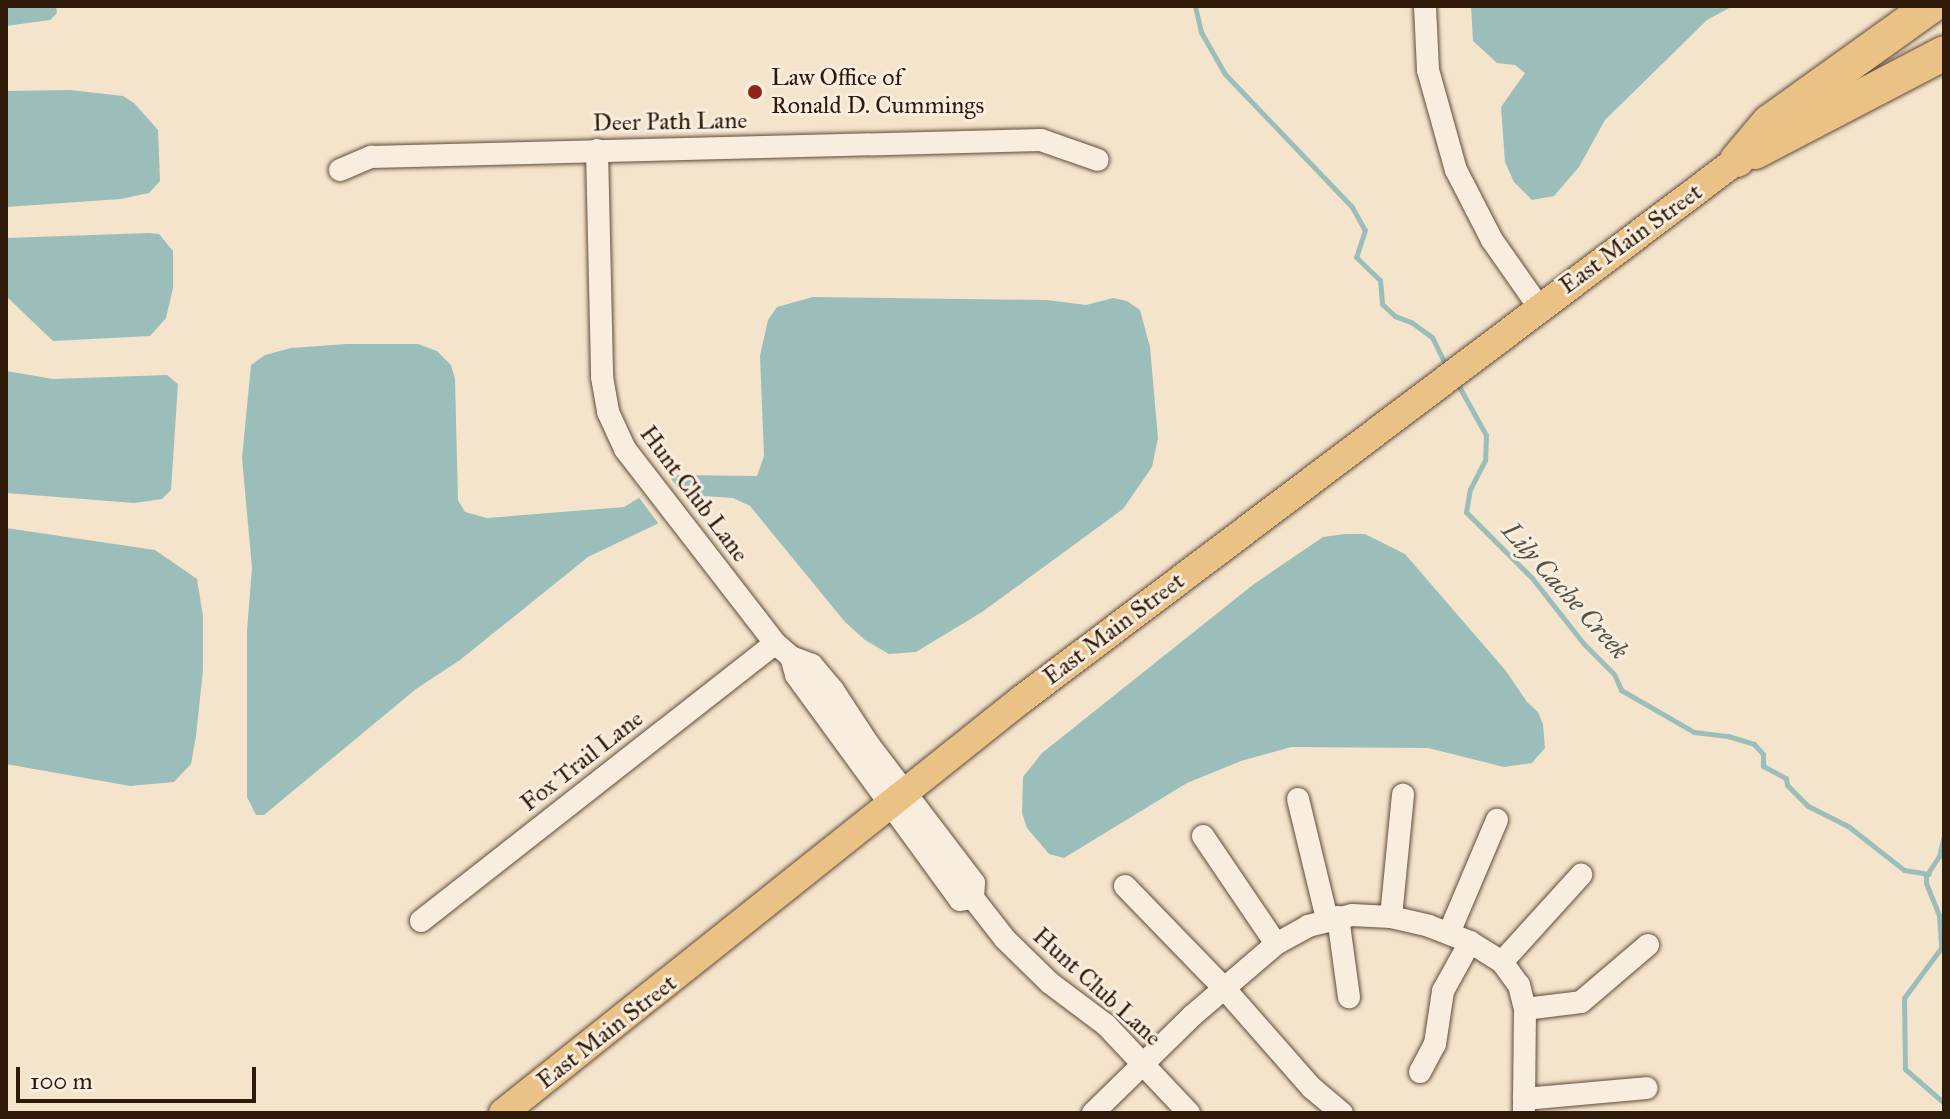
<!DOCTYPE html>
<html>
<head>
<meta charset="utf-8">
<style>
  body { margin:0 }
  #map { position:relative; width:1950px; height:1119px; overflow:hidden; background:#f5e4cc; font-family:"IM FELL Great Primer",serif }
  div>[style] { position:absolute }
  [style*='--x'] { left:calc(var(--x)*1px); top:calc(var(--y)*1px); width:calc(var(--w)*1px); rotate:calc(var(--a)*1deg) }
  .water>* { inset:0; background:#9cbebb }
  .pier>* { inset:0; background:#f5e4cc; transform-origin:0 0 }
  .stream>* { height:5px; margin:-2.5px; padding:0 2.5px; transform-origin:2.5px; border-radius:2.5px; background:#9cbebb }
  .roads { filter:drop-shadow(0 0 2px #604c3a) drop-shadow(0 0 2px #604c3a) }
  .minor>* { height:22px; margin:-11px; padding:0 11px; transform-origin:11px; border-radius:11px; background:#f8edde }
  .major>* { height:28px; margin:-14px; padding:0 14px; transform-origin:14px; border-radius:14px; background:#eac286 }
  .highway>* { height:34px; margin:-17px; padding:0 17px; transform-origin:17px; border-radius:17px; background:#eac286 }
  .dots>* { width:22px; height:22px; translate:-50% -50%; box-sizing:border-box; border:4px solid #f8edde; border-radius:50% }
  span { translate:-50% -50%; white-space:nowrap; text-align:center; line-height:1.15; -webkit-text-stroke:6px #f8edde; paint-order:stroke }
  .poi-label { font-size:24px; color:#2f1a09 }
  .left { translate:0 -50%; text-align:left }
  .street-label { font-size:24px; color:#2f1a09 }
  .water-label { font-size:26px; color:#555347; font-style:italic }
  .frame { position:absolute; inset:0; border:8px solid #2f1a09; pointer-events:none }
  .scale { position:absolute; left:16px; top:1067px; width:240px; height:36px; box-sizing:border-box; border:4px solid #2f1a09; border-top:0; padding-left:10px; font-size:24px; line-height:28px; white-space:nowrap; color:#2f1a09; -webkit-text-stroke:6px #f8edde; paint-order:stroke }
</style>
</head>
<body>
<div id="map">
  <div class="water">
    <div style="clip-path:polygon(6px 6px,56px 6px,57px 13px,50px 20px,6px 26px)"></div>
    <div style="clip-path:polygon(1471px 6px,1733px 6px,1707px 20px,1605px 120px,1579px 167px,1554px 196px,1532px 200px,1514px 182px,1505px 162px,1501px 107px,1525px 73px,1515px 65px,1497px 63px,1473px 41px)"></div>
    <div style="clip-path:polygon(70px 90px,123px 96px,134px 103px,158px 130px,160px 181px,149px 193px,121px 199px,6px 207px,6px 91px)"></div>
    <div style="clip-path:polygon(149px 233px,159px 234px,173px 251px,173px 288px,166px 318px,150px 336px,53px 341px,7px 297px,6px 238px)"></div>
    <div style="clip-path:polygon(813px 297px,1047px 300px,1086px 305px,1113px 298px,1127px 301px,1140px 310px,1150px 347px,1158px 438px,1152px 467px,1123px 509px,982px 612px,916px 652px,889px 654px,865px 640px,845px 622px,750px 506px,733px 498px,703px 496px,659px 523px,588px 557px,460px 660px,416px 689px,264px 815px,256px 815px,247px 797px,247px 630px,252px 568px,242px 458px,251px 365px,265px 355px,291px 348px,347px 344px,418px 344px,437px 351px,451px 365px,455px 379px,458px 500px,465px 512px,487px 518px,624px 507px,677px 475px,757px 476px,764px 456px,760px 356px,768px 320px,777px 307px)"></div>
    <div style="clip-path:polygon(6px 371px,53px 379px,167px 375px,178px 384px,171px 490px,162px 499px,134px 503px,6px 493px)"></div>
    <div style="clip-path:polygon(6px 528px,155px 550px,197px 579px,203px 616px,203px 670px,196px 736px,191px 764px,174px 782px,130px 786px,6px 764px)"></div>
    <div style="clip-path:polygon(1345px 534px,1365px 534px,1405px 554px,1506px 671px,1527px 702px,1538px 712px,1543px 724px,1545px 748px,1532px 763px,1504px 767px,1428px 748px,1291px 747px,1241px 761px,1187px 783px,1064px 858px,1049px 854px,1027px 828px,1022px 813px,1023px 777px,1042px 753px,1254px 584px,1323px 537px)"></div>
  </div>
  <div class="pier">
    <div style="left:669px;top:476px;width:38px;height:37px;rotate:53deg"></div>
  </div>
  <div class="stream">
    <div style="--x:1195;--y:6;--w:27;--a:77"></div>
    <div style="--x:1201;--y:32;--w:48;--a:60.3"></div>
    <div style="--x:1225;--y:74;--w:184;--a:46.3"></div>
    <div style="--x:1352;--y:207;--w:26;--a:61"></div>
    <div style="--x:1365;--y:230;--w:28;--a:108"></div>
    <div style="--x:1356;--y:257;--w:33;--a:44"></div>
    <div style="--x:1380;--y:280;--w:24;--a:85"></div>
    <div style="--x:1382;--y:304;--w:18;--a:43"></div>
    <div style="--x:1395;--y:316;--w:17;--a:21"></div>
    <div style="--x:1411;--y:322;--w:26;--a:36"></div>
    <div style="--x:1432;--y:337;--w:32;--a:64"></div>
    <div style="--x:1456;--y:381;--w:62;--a:60.9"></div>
    <div style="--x:1486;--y:435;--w:25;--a:92"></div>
    <div style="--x:1485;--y:460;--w:33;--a:117"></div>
    <div style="--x:1470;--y:489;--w:23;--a:100"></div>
    <div style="--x:1466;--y:512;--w:93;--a:45"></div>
    <div style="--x:1532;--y:578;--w:84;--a:51.8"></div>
    <div style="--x:1584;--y:644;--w:42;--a:45"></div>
    <div style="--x:1614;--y:674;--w:17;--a:66"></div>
    <div style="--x:1621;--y:690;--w:84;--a:29.9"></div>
    <div style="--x:1694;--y:732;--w:34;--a:7"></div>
    <div style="--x:1728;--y:736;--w:27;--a:17"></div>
    <div style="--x:1754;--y:744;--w:13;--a:48"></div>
    <div style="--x:1763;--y:754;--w:12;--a:90"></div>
    <div style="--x:1763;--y:766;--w:26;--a:28"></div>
    <div style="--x:1786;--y:778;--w:7;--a:82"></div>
    <div style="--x:1787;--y:785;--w:30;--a:45"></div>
    <div style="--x:1808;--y:806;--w:45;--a:26.6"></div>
    <div style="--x:1848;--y:826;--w:71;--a:38.2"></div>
    <div style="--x:1904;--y:870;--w:25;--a:9"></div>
    <div style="--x:1944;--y:835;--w:22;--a:103"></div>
    <div style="--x:1939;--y:856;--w:24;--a:123"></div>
    <div style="--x:1926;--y:876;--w:7;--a:90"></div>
    <div style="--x:1926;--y:883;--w:35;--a:68"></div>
    <div style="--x:1939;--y:916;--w:32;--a:86"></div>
    <div style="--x:1941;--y:948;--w:62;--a:126.5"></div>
    <div style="--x:1904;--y:998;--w:71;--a:89.2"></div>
    <div style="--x:1905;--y:1069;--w:52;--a:41.1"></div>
  </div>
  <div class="roads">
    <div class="minor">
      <div style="--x:1425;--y:6;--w:64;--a:87.3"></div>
      <div style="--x:1428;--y:70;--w:104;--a:74.4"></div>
      <div style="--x:1456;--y:170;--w:79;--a:62.8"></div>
      <div style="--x:1492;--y:240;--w:82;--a:55"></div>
      <div style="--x:597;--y:150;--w:227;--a:88.7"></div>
      <div style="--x:602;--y:377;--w:36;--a:80"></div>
      <div style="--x:608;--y:412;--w:41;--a:65.3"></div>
      <div style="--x:625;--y:449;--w:245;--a:52.3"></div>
      <div style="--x:775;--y:643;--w:21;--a:41"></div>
      <div style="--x:791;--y:657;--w:22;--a:21"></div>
      <div style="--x:812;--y:665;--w:33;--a:50"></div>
      <div style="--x:833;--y:690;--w:66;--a:56.8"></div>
      <div style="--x:869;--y:745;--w:173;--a:52.7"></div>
      <div style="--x:974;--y:883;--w:15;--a:94"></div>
      <div style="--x:973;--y:898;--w:52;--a:52"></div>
      <div style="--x:1005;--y:939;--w:63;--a:44.4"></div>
      <div style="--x:1050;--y:983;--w:70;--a:36.9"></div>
      <div style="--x:1106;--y:1025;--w:121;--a:46.7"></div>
      <div style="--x:340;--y:170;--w:34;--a:-23"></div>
      <div style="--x:371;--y:157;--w:670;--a:-1.45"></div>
      <div style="--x:1041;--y:140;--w:60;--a:19.3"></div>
      <div style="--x:791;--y:657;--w:19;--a:74"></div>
      <div style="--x:796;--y:675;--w:278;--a:53.9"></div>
      <div style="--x:960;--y:900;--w:13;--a:-9"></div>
      <div style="--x:1298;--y:799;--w:123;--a:76.4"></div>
      <div style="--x:1203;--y:836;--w:130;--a:55.9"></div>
      <div style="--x:1125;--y:886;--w:142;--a:45.9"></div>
      <div style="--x:1224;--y:988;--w:133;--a:48.7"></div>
      <div style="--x:1312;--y:1088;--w:39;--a:40"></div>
      <div style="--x:1338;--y:917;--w:81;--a:82.2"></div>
      <div style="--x:1391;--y:917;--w:123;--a:-84.4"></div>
      <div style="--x:421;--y:921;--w:450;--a:-38.1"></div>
      <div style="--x:1449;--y:933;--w:123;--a:-67"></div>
      <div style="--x:1502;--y:962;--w:118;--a:-47.8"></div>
      <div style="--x:1525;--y:1009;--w:56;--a:-7.1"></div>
      <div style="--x:1581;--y:1002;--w:88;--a:-40.4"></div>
      <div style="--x:1420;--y:1072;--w:32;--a:-62"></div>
      <div style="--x:1435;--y:1044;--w:54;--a:-81.4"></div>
      <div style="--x:1443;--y:991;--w:56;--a:-61.1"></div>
      <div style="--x:1524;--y:1099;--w:123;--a:-5.1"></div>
      <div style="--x:1093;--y:1113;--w:139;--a:-44.4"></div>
      <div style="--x:1192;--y:1016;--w:111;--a:-40.6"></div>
      <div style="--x:1276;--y:944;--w:37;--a:-29"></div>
      <div style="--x:1308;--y:926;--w:45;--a:-14"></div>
      <div style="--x:1352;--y:915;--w:39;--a:3"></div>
      <div style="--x:1391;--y:917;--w:39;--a:13"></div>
      <div style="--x:1429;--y:926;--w:44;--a:21.3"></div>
      <div style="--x:1470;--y:942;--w:38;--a:32"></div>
      <div style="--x:1502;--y:962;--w:29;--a:54"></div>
      <div style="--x:1519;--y:985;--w:25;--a:76"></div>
      <div style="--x:1525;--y:1009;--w:104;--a:90.6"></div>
    </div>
    <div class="major">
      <div style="--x:503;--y:1113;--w:664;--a:-38.58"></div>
      <div style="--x:1022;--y:699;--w:895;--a:-37.01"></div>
    </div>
    <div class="highway">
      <div style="--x:1755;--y:152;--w:213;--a:-27.6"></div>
      <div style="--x:1737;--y:160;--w:50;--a:-49.9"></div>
      <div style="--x:1769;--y:122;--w:199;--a:-35.6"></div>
    </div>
  </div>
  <div class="dots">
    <div style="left:755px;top:92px;background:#8f2418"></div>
  </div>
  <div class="poi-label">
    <span class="left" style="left:771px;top:92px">Law Office of<br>Ronald D. Cummings</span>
  </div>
  <div class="street-label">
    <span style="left:670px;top:122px;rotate:-1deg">Deer Path Lane</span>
    <span style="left:1631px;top:239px;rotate:-36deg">East Main Street</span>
    <span style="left:694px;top:494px;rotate:53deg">Hunt Club Lane</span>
    <span style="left:1114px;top:629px;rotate:-37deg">East Main Street</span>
    <span style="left:582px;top:761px;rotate:-38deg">Fox Trail Lane</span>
    <span style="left:1097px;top:987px;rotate:42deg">Hunt Club Lane</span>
    <span style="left:607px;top:1032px;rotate:-38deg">East Main Street</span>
  </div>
  <div class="water-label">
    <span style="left:1565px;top:591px;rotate:48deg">Lily Cache Creek</span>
  </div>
  <div class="frame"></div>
  <div class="scale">100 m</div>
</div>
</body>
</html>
